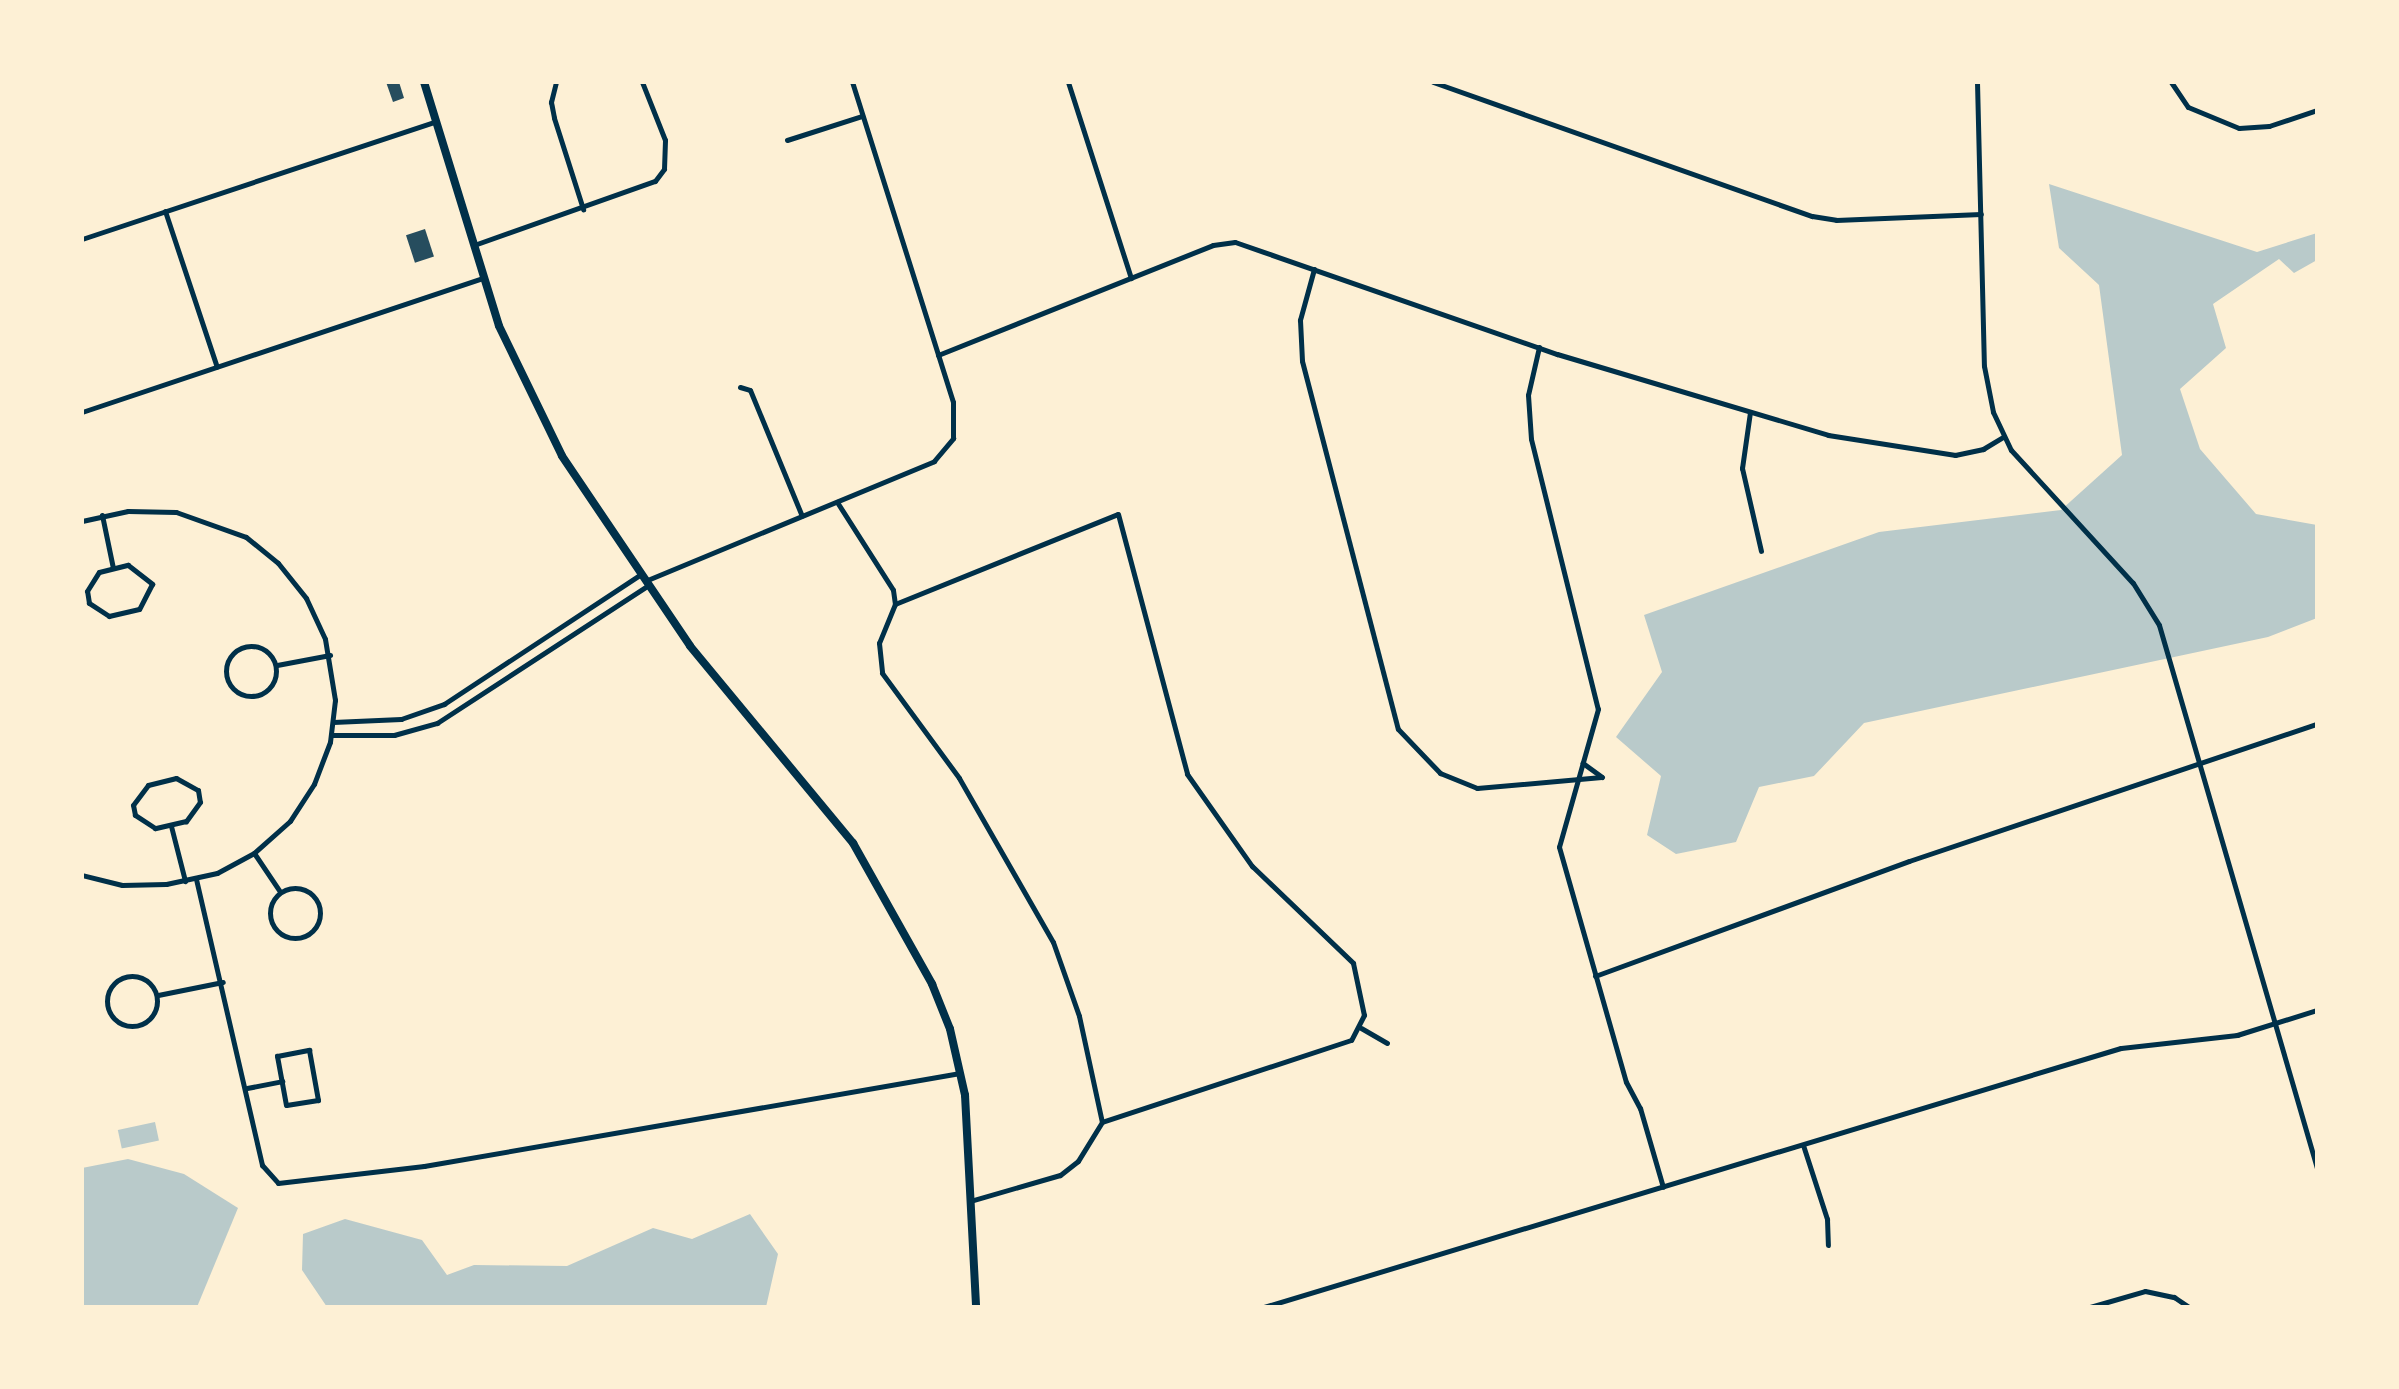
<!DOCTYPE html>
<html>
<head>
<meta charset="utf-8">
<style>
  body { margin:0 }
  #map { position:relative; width:2399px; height:1389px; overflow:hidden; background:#fdf0d5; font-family:Arial,sans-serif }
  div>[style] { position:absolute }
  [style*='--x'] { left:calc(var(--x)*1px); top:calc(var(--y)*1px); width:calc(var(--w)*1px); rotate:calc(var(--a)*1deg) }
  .green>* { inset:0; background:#b9caca; transform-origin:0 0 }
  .building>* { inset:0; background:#264d5e; transform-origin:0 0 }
  .minor>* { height:5px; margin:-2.5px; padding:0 2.5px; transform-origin:2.5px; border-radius:2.5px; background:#003049 }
  .minor>.ring { margin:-2.5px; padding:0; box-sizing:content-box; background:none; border:5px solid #003049; border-radius:50% }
  .secondary>* { height:8px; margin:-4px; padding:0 4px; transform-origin:4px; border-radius:4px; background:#003049 }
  span { translate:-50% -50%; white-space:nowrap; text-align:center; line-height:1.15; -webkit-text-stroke:7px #fdf0d5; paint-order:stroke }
  .frame { position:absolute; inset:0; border:84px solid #fdf0d5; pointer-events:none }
</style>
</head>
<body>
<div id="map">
  <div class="green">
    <div style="clip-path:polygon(2049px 184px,2257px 252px,2317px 233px,2317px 260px,2294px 273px,2279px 259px,2213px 304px,2226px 348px,2180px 389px,2200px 449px,2256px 514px,2317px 525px,2317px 618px,2268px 637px,1864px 723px,1814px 776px,1759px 787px,1736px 842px,1676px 854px,1647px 835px,1661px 776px,1616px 737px,1662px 672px,1644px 615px,1879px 532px,2061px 510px,2122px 455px,2099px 285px,2059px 248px)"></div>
    <div style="left:155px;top:1122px;width:19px;height:38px;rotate:78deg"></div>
    <div style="clip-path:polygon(128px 1159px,184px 1174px,238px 1208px,197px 1307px,82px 1307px,82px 1168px)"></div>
    <div style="clip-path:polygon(750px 1214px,778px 1254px,766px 1307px,327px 1307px,302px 1270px,303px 1234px,345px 1219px,422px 1240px,447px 1275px,474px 1265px,567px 1266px,653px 1228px,692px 1239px)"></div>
  </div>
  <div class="building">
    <div style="clip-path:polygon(386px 82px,399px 82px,404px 98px,393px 102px)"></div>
    <div style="left:425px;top:229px;width:29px;height:20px;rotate:72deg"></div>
  </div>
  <div class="minor">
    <div style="--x:556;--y:82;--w:21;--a:104"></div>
    <div style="--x:551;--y:102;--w:16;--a:79"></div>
    <div style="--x:554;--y:118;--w:96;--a:72.3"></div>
    <div style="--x:1068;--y:82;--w:206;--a:72.2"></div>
    <div style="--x:1433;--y:82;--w:402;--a:19.5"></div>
    <div style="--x:1812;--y:216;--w:24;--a:9"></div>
    <div style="--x:1836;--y:220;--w:145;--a:-2.4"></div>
    <div style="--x:1977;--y:82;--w:284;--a:88.6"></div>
    <div style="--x:1984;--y:366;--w:47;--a:78.9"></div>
    <div style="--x:1993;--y:412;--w:42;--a:64.7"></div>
    <div style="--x:2011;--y:450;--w:180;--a:47.5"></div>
    <div style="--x:2133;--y:583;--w:49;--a:58.2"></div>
    <div style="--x:2159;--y:625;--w:566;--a:73.78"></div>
    <div style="--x:2171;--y:82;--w:30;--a:56"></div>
    <div style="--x:2188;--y:107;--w:55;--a:22.4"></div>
    <div style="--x:2239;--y:128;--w:30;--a:-4"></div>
    <div style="--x:2269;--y:126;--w:51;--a:-18.4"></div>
    <div style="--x:787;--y:140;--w:79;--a:-17.7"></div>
    <div style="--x:165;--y:211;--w:164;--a:71.6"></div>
    <div style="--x:82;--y:239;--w:373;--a:-18.4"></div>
    <div style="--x:474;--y:245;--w:192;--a:-19.5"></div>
    <div style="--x:655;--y:181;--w:15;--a:-53"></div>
    <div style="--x:664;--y:169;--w:29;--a:-88"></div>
    <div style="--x:665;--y:140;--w:62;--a:-111.6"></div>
    <div style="--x:1314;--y:269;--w:53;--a:105.4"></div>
    <div style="--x:1300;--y:320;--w:41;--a:87.2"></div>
    <div style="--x:1302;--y:361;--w:380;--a:75.4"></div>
    <div style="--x:1398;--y:729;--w:61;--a:46.3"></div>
    <div style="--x:1440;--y:773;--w:40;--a:22"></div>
    <div style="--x:1477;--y:788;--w:125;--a:-5"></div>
    <div style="--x:1602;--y:777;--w:24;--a:-144"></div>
    <div style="--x:1539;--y:347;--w:49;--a:102.9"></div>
    <div style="--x:1528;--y:395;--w:44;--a:86.1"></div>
    <div style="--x:1531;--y:439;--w:278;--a:76.1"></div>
    <div style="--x:1598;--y:709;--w:143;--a:105.8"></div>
    <div style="--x:1559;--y:847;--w:244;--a:74.1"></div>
    <div style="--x:1626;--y:1082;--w:30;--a:62"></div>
    <div style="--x:1640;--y:1108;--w:82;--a:73.8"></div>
    <div style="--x:938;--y:355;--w:296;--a:-21.8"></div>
    <div style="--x:1213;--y:245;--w:22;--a:-8"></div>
    <div style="--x:1235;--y:242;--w:341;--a:19.2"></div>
    <div style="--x:1557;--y:354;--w:283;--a:16.6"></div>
    <div style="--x:1828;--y:435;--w:129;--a:8.9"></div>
    <div style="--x:1955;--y:455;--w:29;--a:-12"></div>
    <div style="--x:1983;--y:449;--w:23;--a:-31"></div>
    <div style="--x:740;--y:387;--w:10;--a:17"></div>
    <div style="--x:750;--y:390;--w:136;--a:67.6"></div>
    <div style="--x:82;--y:412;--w:423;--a:-18.5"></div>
    <div style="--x:1750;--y:412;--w:57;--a:98.1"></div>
    <div style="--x:1742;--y:468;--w:85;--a:77.1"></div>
    <div style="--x:837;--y:502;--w:104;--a:57.5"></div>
    <div style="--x:893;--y:590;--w:14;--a:82"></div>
    <div style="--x:895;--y:604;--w:42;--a:112.3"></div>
    <div style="--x:879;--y:643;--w:30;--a:84"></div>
    <div style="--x:882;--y:673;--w:130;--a:53.7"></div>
    <div style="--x:959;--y:778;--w:189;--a:60.2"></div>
    <div style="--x:1053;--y:942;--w:78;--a:70.6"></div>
    <div style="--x:1079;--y:1016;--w:108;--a:77.8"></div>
    <div style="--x:1102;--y:1122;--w:46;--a:121.6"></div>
    <div style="--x:1078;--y:1161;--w:23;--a:142"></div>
    <div style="--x:1060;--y:1175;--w:94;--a:163.9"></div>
    <div style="--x:102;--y:515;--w:54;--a:78.3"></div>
    <div style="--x:82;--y:521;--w:47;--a:-12.3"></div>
    <div style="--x:128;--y:511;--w:48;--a:1.2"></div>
    <div style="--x:176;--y:512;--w:74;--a:19.7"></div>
    <div style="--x:246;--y:537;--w:41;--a:39.1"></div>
    <div style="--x:278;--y:563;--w:45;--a:51.3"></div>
    <div style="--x:306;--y:598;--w:45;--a:65.1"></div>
    <div style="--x:325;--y:639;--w:62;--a:80.7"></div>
    <div style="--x:335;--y:700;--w:42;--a:96.8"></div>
    <div style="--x:330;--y:742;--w:45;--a:110.9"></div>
    <div style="--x:314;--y:784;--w:44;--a:123"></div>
    <div style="--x:290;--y:821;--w:48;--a:138.4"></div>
    <div style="--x:254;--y:853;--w:42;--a:151.6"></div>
    <div style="--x:217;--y:873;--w:52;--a:167.8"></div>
    <div style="--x:166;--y:884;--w:44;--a:178.7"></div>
    <div style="--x:122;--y:885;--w:41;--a:-166"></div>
    <div style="--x:128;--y:565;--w:31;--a:38"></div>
    <div style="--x:152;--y:584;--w:28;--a:117"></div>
    <div style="--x:139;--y:609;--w:31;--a:167"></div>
    <div style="--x:109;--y:616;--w:24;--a:-147"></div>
    <div style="--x:89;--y:603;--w:12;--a:-99"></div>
    <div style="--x:87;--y:591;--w:22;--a:-58"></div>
    <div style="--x:99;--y:572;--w:30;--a:-14"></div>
    <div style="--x:645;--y:581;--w:313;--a:-22.5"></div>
    <div style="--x:934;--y:461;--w:30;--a:-50"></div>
    <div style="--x:953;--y:438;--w:36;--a:-90"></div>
    <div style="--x:953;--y:402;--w:336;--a:-107.5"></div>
    <div style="--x:895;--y:604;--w:240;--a:-22"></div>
    <div style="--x:1118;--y:514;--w:269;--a:75.1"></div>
    <div style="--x:1187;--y:774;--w:113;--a:54.8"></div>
    <div style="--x:1252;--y:866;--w:140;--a:43.8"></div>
    <div style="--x:1353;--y:963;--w:53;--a:78.1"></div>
    <div style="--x:1364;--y:1015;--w:28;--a:117"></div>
    <div style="--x:1351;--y:1040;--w:262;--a:161.8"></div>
    <div class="ring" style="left:226px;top:646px;width:45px;height:45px"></div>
    <div style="--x:277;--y:665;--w:54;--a:-10.7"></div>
    <div style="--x:333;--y:722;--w:68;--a:-2.5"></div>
    <div style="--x:401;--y:719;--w:46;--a:-19.2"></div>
    <div style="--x:444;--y:704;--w:235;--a:-33.4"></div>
    <div style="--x:332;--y:735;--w:62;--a:0"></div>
    <div style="--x:394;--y:735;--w:45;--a:-15.6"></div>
    <div style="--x:437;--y:723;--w:251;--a:-33.1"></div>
    <div style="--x:176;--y:778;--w:25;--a:29"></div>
    <div style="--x:198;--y:790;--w:12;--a:81"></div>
    <div style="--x:200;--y:802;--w:24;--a:126"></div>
    <div style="--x:186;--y:821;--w:32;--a:167"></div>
    <div style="--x:155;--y:828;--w:24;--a:-147"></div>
    <div style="--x:135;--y:815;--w:10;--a:-101"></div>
    <div style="--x:133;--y:805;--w:25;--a:-53"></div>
    <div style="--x:148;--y:785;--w:29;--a:-14"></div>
    <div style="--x:171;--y:826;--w:57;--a:75.7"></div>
    <div style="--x:254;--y:853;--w:45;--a:56"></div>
    <div style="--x:196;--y:879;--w:294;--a:77"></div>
    <div style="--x:262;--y:1165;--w:24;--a:48"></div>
    <div style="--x:278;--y:1183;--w:147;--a:-6.6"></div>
    <div style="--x:424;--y:1166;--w:544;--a:-9.84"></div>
    <div class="ring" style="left:270px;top:888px;width:45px;height:45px"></div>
    <div style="--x:1595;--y:976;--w:334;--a:-20.1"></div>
    <div style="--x:1909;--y:861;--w:430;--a:-18.6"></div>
    <div class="ring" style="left:107px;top:976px;width:45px;height:45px"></div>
    <div style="--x:158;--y:995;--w:66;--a:-11.3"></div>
    <div style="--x:1361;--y:1028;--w:30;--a:30"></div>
    <div style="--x:309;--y:1050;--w:51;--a:79.8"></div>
    <div style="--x:318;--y:1100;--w:32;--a:171"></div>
    <div style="--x:286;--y:1105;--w:50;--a:-100.4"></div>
    <div style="--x:277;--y:1056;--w:33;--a:-11"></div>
    <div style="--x:247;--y:1088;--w:36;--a:-11"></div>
    <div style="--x:1803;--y:1145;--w:78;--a:72"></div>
    <div style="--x:1827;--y:1219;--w:26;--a:88"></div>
    <div style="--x:1264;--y:1307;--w:895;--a:-16.82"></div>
    <div style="--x:2121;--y:1048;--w:117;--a:-6.4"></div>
    <div style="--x:2237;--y:1035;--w:84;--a:-17.4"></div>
    <div style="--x:2090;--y:1307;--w:57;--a:-16.2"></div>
    <div style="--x:2145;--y:1291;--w:30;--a:12"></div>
    <div style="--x:2174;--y:1297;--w:18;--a:34"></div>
  </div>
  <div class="secondary">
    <div style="--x:424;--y:82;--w:255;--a:72.9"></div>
    <div style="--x:499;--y:326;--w:144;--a:64.1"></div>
    <div style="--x:562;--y:456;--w:229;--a:56"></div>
    <div style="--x:690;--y:646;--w:256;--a:50.4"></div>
    <div style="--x:853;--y:843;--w:162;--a:60.7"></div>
    <div style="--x:932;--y:984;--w:48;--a:68.2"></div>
    <div style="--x:950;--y:1029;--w:68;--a:77.2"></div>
    <div style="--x:965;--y:1095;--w:212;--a:87"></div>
  </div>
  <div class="frame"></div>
</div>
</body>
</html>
